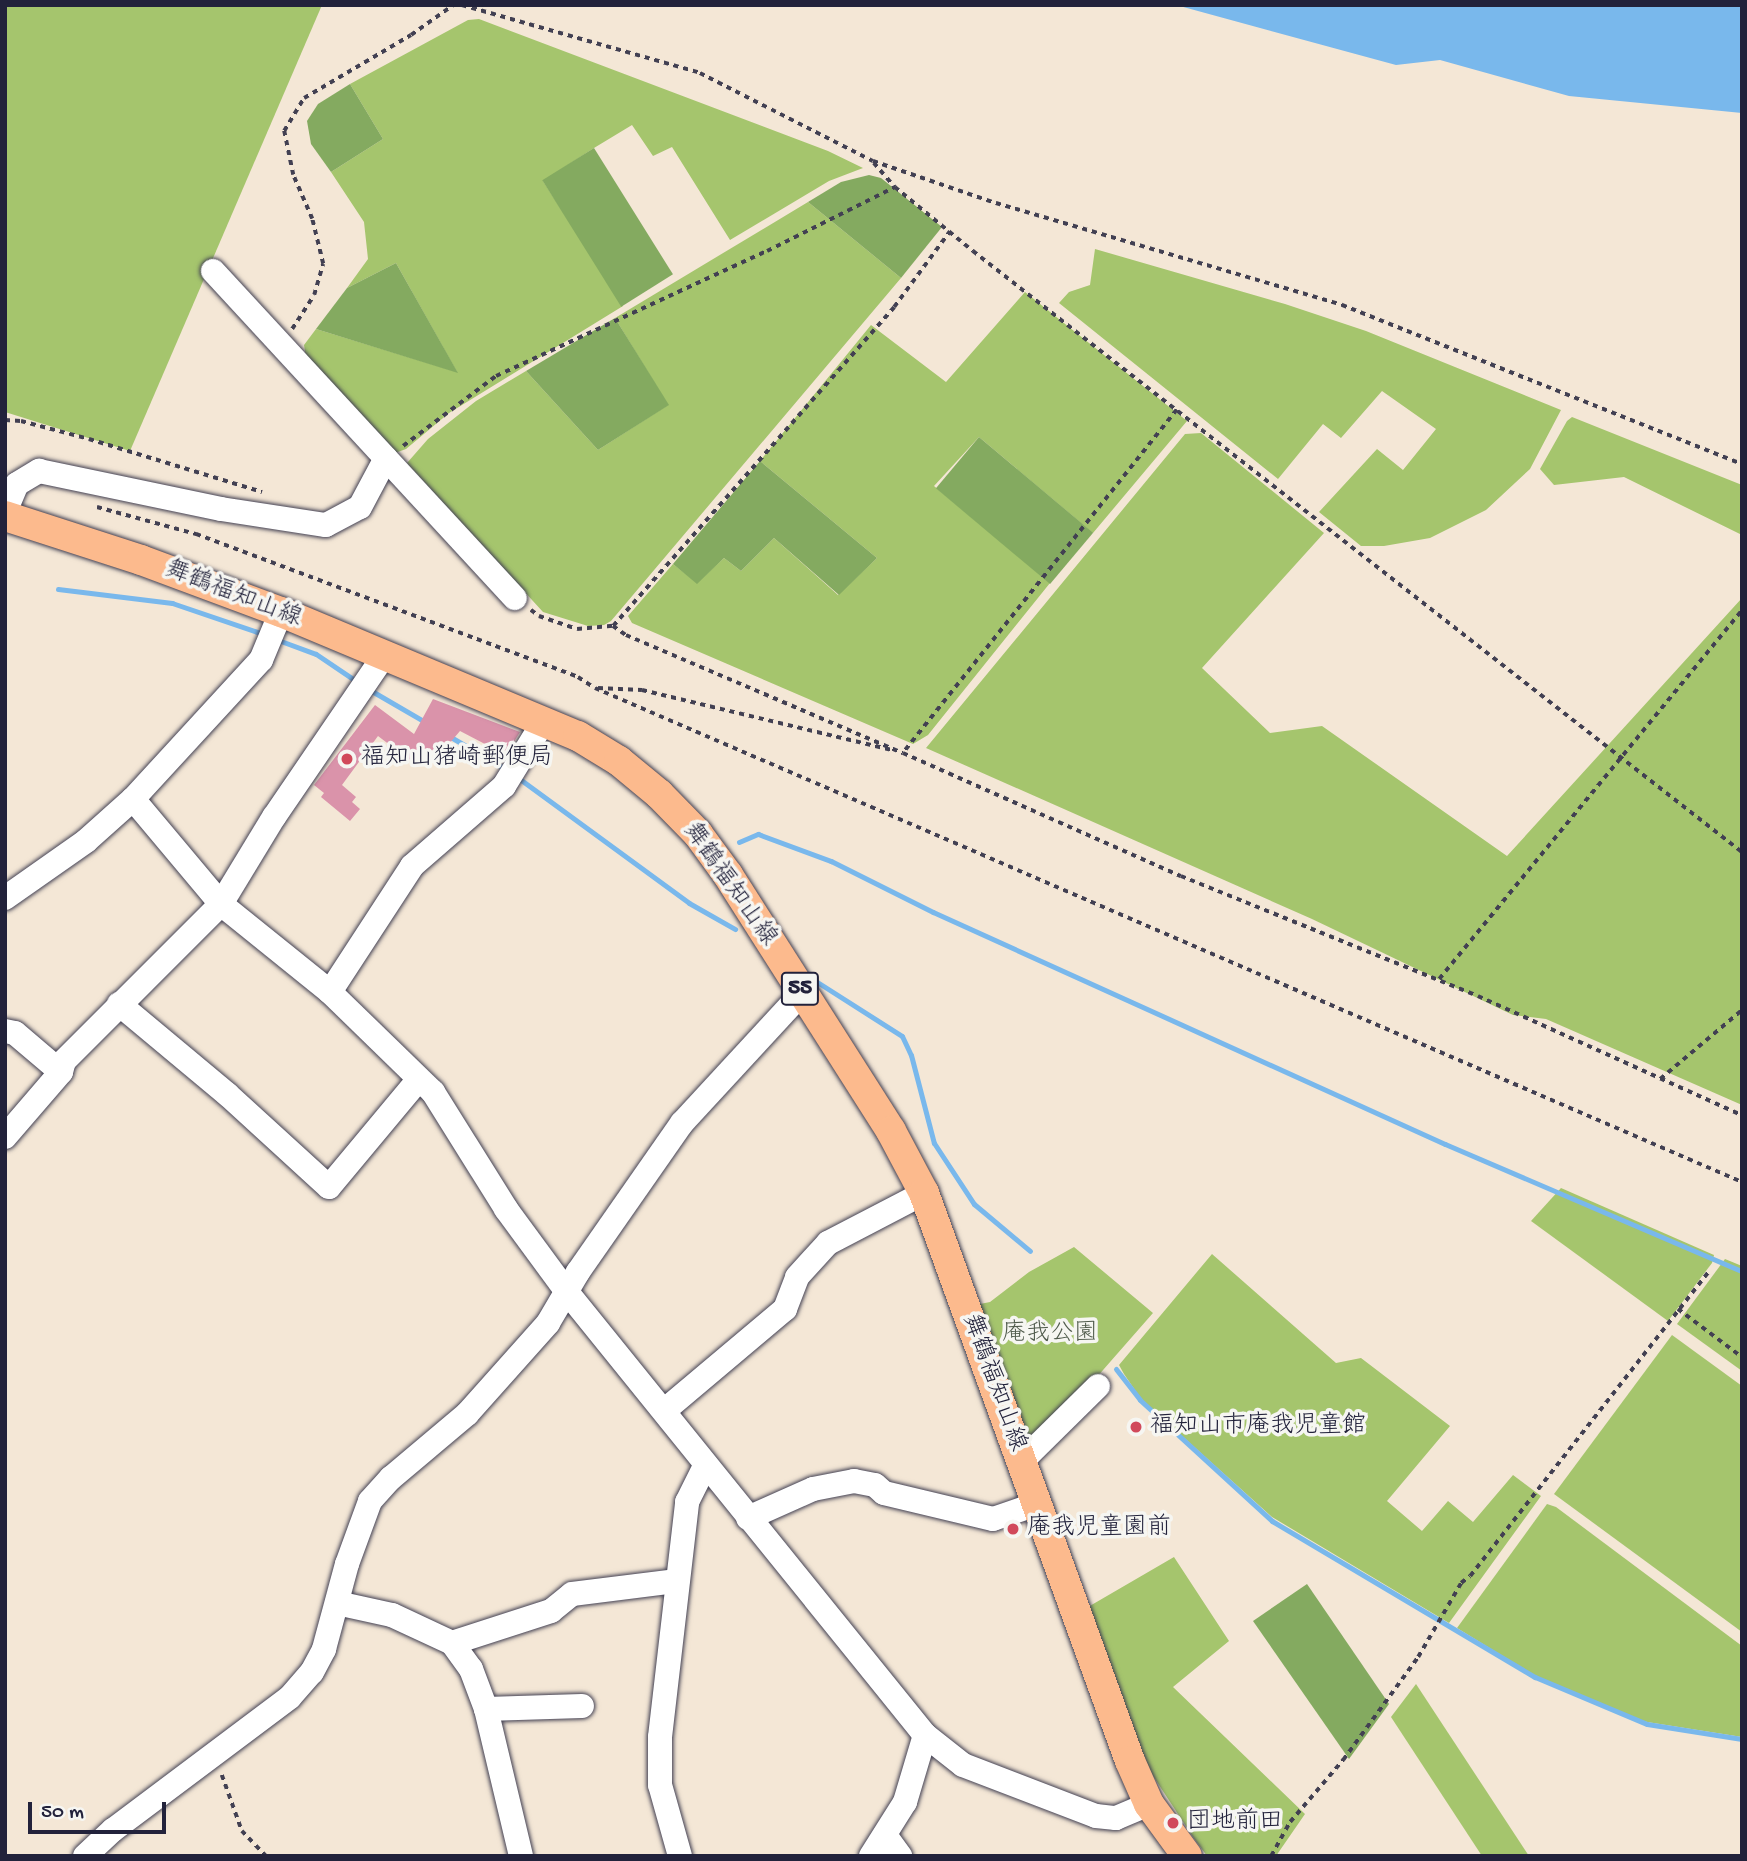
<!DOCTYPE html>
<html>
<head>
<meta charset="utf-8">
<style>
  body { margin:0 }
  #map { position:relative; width:1747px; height:1861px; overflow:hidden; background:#f4e7d6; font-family:"Gochi Hand","Klee One",sans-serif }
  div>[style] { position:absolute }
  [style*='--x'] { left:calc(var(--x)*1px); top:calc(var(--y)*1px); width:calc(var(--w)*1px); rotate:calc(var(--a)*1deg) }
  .green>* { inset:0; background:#a5c56d }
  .forest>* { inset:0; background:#84aa60; transform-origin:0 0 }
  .water>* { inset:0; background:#79b8ec }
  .stream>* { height:5px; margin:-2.5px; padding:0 2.5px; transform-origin:2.5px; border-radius:2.5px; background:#79b8ec }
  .building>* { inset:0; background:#da93aa }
  .path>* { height:3.5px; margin-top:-1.75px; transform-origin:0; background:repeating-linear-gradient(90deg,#424052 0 5px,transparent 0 10px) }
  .roads { filter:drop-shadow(0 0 2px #424052) drop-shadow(0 0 2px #424052) }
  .minor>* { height:24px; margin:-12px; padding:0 12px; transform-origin:12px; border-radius:12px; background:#fff }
  .major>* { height:30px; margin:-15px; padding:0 15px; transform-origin:15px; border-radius:15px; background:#fcba8d }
  .dots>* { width:19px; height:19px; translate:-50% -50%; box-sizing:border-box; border:4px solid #f6f6f2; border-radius:50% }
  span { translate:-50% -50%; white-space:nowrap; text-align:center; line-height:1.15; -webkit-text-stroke:7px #f6f6f2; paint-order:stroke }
  .shield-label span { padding:2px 5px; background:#f6f6f2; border:2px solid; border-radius:5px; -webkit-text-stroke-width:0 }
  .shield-label { font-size:23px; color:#22223b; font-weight:700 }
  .street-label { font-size:24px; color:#22223b }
  .poi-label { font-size:24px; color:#22223b }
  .left { translate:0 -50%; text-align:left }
  .park-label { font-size:24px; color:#505b4c }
  .frame { position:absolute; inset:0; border:7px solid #22223b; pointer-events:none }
  .scale { position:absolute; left:28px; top:1802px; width:138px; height:32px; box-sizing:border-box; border:4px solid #22223b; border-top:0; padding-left:9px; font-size:21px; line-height:24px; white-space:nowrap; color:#22223b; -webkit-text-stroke:5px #f6f6f2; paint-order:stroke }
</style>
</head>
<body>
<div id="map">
  <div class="green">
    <div style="clip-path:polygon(5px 5px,322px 5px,130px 451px,5px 412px)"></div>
    <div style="clip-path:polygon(479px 19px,828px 151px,863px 168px,829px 181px,730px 240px,672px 147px,653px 156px,632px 125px,594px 148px,543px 181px,623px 306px,449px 413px,406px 449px,395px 453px,306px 358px,304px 345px,316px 329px,457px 372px,396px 263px,347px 288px,368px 259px,364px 222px,331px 172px,383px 139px,350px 84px,468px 20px)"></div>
    <div style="clip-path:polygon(808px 202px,901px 278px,611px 621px,604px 625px,588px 626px,543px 612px,407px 463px,428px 439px,476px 401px,526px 371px,598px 450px,668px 405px,615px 318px)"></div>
    <div style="clip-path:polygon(1095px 249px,1285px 304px,1366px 331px,1561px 410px,1530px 469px,1486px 510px,1430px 538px,1384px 546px,1361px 546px,1319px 512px,1377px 449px,1403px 470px,1436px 429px,1382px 391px,1341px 438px,1323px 424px,1278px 479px,1059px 303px,1069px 292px,1090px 285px)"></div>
    <div style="clip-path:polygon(1025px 292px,1187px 421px,1093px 533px,979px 437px,934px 486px,1050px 583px,928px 735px,913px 744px,632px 623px,628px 616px,673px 564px,697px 583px,724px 558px,741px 571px,774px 538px,838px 595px,877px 558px,760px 461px,871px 325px,946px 382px)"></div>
    <div style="clip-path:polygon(1572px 417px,1742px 485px,1742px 535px,1624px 477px,1554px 485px,1540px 469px,1567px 421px)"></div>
    <div style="clip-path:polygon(1201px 433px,1324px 533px,1202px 668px,1270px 733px,1322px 726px,1507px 856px,1742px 598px,1742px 1105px,1546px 1019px,1513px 1015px,1312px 919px,926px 748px,1185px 434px)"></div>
    <div style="clip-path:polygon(1561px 1188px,1714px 1255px,1712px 1263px,1668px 1321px,1531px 1221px)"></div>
    <div style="clip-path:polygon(1074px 1247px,1153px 1313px,1082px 1394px,1026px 1450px,970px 1306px,990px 1302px,1029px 1272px)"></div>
    <div style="clip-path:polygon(1212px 1254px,1336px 1363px,1361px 1358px,1450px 1426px,1387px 1501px,1422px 1531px,1448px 1501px,1473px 1522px,1513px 1475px,1541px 1496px,1449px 1623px,1272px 1517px,1141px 1399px,1124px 1374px,1119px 1365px)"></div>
    <div style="clip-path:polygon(1725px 1259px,1742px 1266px,1742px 1371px,1677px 1324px)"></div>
    <div style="clip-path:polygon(1672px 1335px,1742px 1386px,1742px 1632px,1554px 1494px)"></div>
    <div style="clip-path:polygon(1547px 1504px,1556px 1507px,1742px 1646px,1742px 1737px,1647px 1722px,1614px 1712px,1535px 1676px,1457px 1628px)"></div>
    <div style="clip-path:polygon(1174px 1557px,1229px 1641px,1173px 1687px,1305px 1814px,1276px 1856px,1207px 1856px,1193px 1837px,1142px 1759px,1088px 1607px)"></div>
    <div style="clip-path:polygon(1416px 1684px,1529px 1856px,1482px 1856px,1391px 1717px)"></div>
  </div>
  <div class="forest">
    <div style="clip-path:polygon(350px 84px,383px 139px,331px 172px,311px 144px,307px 121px,318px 104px)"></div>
    <div style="left:594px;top:148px;width:149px;height:61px;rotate:58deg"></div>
    <div style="clip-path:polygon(869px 175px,881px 178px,942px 227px,901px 278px,808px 202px,841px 182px)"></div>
    <div style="clip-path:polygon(396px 263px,458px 373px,316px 329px,347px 288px)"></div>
    <div style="clip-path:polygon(615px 318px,669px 405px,598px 450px,526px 371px)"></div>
    <div style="left:979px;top:437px;width:149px;height:67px;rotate:40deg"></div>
    <div style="clip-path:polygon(760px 461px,877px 558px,839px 595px,774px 538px,741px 571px,724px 558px,697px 584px,673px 564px)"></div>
    <div style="clip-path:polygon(1307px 1584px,1389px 1704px,1349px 1759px,1253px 1621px)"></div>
  </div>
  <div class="water">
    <div style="clip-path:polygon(1176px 5px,1742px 5px,1742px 113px,1569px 96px,1440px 60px,1396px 65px)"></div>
  </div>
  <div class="stream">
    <div style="--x:58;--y:589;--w:115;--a:7"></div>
    <div style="--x:172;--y:603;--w:99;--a:18.8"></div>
    <div style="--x:278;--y:640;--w:40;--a:20.2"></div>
    <div style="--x:316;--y:654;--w:52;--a:34"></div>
    <div style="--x:370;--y:690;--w:64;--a:30.2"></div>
    <div style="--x:449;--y:736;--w:67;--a:30.4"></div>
    <div style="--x:517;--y:777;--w:213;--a:36.2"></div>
    <div style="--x:689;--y:903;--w:53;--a:29.5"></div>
    <div style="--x:739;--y:842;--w:21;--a:-23"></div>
    <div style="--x:758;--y:834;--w:78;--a:20.3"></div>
    <div style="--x:831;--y:861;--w:114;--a:26.6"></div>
    <div style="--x:933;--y:912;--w:562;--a:24.38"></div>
    <div style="--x:1445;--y:1144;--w:323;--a:23.2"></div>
    <div style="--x:814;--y:980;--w:104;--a:32.5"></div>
    <div style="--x:902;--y:1036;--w:21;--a:65"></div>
    <div style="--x:911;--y:1055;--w:91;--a:75.4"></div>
    <div style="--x:934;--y:1143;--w:73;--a:56.7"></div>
    <div style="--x:974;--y:1204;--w:73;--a:40"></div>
    <div style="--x:1116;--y:1369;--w:39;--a:52"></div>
    <div style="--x:1140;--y:1400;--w:179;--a:42.5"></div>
    <div style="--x:1272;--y:1521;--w:306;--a:30.7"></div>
    <div style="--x:1535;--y:1677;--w:121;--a:22.8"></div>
    <div style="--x:1647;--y:1724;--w:96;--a:9"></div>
  </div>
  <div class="building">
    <div style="clip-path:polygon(433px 699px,520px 732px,506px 755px,460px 731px,437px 758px,426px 749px,415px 764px,378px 736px,342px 785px,356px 797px,352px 802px,360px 809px,350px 821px,321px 797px,324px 793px,314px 785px,375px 705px,414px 734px)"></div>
  </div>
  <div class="path">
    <div style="--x:462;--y:5;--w:248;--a:15.9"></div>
    <div style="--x:700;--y:73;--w:194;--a:27"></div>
    <div style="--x:873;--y:161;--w:130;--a:18.9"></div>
    <div style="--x:996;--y:203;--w:361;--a:16.4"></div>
    <div style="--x:1342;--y:305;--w:430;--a:21.7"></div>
    <div style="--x:874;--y:163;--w:32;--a:49"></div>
    <div style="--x:895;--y:187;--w:101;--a:39.4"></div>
    <div style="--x:973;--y:251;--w:976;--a:38.01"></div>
    <div style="--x:292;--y:329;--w:40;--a:-57.1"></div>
    <div style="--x:314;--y:295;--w:32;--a:-74"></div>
    <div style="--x:323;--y:264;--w:46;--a:-103.7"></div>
    <div style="--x:312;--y:219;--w:48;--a:-113.4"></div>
    <div style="--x:293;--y:175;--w:45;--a:-101.6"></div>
    <div style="--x:284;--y:131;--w:39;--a:-59"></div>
    <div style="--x:304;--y:98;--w:124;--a:-30.5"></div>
    <div style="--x:411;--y:35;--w:52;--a:-35.5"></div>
    <div style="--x:1177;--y:410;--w:439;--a:128.6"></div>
    <div style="--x:903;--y:753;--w:304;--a:23.9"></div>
    <div style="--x:1181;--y:876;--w:320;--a:22"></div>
    <div style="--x:1478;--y:996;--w:290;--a:24.3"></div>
    <div style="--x:5;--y:420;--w:16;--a:4"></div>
    <div style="--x:21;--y:421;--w:70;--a:14.8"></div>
    <div style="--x:89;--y:439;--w:181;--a:17"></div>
    <div style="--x:403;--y:446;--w:116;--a:-37"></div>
    <div style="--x:496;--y:376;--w:298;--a:-24.8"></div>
    <div style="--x:767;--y:251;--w:143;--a:-26.6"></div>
    <div style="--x:97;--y:507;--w:103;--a:15.3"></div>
    <div style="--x:196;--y:534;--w:408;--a:20.5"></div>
    <div style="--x:578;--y:677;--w:20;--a:33"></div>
    <div style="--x:595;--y:688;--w:1249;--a:23.3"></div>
    <div style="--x:531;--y:610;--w:10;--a:37"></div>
    <div style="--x:539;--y:616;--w:40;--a:18.9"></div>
    <div style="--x:577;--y:629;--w:36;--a:-5"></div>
    <div style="--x:613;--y:626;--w:16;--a:35"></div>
    <div style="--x:626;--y:635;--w:301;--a:23.1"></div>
    <div style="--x:613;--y:626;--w:425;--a:-48.6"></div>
    <div style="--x:894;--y:307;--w:94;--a:-53.6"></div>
    <div style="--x:598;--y:688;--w:44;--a:2.6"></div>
    <div style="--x:642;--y:690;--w:256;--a:13.5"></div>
    <div style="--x:1439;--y:979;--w:477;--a:-50.6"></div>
    <div style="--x:1660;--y:1079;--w:107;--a:-40.1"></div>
    <div style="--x:1678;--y:1309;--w:80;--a:36.9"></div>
    <div style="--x:222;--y:1775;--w:59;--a:70.3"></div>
    <div style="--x:242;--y:1831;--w:35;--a:46"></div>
    <div style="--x:1271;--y:1856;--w:39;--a:-61"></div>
    <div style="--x:1290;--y:1822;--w:82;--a:-49.5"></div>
    <div style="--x:1343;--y:1760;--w:127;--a:-53.9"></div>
    <div style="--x:1418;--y:1657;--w:86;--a:-59.8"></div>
    <div style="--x:1461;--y:1583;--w:11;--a:-38"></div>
    <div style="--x:1470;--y:1576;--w:389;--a:-51.9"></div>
  </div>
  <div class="roads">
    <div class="minor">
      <div style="--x:213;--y:271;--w:445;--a:47.3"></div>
      <div style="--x:5;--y:512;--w:30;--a:-67"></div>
      <div style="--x:17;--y:484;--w:26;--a:-31"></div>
      <div style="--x:39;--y:471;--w:186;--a:11.8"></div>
      <div style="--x:221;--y:509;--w:106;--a:8.7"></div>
      <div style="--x:326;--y:525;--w:38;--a:-28"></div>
      <div style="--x:360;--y:507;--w:55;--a:-62"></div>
      <div style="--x:133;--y:799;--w:137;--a:50"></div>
      <div style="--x:221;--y:904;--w:140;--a:38.9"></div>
      <div style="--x:330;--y:992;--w:144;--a:44.2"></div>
      <div style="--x:433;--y:1092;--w:138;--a:58"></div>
      <div style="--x:506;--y:1209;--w:103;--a:53.7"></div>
      <div style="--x:567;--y:1292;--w:570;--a:51.06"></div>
      <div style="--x:925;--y:1735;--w:48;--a:38.3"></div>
      <div style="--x:963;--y:1765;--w:142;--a:21"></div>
      <div style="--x:1096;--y:1816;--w:20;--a:6"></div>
      <div style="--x:1116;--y:1818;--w:36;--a:-23"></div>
      <div style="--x:5;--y:898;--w:99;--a:-35.1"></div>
      <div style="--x:86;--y:841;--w:63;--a:-41.8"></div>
      <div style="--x:133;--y:799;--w:189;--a:-47.4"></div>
      <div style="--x:261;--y:660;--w:52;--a:-67.4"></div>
      <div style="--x:330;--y:992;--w:150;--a:-56.9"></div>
      <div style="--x:412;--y:866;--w:122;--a:-41"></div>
      <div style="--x:504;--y:786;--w:76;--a:-58.4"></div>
      <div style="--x:119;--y:1004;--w:141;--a:39.8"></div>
      <div style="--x:227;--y:1094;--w:138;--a:42.4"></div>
      <div style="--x:329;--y:1187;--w:139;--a:-50.2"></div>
      <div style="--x:5;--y:1031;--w:10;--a:11"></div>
      <div style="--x:15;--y:1033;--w:60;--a:40.3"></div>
      <div style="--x:5;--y:1137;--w:86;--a:-49.3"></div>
      <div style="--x:61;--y:1072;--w:11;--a:-75"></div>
      <div style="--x:64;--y:1061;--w:222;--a:-45"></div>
      <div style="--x:221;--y:904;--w:102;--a:-58.7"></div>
      <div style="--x:274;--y:817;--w:197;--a:-55.7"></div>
      <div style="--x:665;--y:1410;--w:157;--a:-40.1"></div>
      <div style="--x:785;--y:1309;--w:34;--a:-69"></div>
      <div style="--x:797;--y:1277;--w:46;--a:-47.6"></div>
      <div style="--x:828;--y:1243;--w:108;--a:-27.5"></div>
      <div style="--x:1021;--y:1462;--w:108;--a:-44.6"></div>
      <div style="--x:748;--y:1518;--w:71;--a:-24"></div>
      <div style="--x:813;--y:1489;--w:42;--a:-11"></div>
      <div style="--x:854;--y:1481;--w:21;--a:11"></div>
      <div style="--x:875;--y:1485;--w:12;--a:42"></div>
      <div style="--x:884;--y:1493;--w:112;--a:13.4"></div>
      <div style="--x:993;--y:1519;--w:46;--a:-18.8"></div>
      <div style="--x:337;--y:1603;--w:56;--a:12.3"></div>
      <div style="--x:392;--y:1615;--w:66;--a:25"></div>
      <div style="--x:452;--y:1643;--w:32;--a:54"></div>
      <div style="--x:471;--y:1669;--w:43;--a:69.4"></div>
      <div style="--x:486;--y:1709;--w:151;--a:76.6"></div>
      <div style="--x:452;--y:1643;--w:104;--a:-17.9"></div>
      <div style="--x:551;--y:1611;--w:27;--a:-39"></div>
      <div style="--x:572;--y:1594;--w:106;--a:-7.1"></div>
      <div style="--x:486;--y:1709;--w:96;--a:-1.8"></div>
      <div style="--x:885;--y:1835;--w:26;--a:54"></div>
      <div style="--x:85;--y:1856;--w:38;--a:-43"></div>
      <div style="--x:113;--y:1830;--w:221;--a:-36.9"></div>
      <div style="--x:290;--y:1697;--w:33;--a:-49"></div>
      <div style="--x:312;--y:1672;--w:26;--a:-62"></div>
      <div style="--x:324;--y:1649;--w:88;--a:-74.9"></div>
      <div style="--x:347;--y:1564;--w:67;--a:-69.9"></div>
      <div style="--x:370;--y:1501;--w:31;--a:-48"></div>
      <div style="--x:391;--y:1478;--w:99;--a:-40.1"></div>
      <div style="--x:467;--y:1414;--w:122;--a:-48.3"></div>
      <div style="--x:548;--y:1323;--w:59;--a:-59.5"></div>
      <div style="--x:578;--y:1272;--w:182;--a:-55.1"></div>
      <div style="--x:682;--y:1123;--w:177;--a:-47.3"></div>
      <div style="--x:680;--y:1856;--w:74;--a:-105.7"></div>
      <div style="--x:660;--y:1785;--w:48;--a:-90"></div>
      <div style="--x:660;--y:1737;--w:237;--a:-83.4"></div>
      <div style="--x:687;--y:1502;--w:42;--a:-63.4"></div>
      <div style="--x:871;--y:1856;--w:64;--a:-57.8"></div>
      <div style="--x:905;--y:1802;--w:70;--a:-73.4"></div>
    </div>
    <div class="major">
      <div style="--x:5;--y:516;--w:143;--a:17.9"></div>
      <div style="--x:141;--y:560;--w:149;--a:20.4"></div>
      <div style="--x:281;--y:612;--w:322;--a:22.7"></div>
      <div style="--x:578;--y:736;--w:48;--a:31.4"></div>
      <div style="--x:619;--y:761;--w:52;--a:39.5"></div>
      <div style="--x:659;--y:794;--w:56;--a:45.7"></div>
      <div style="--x:698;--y:834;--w:51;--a:53.8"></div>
      <div style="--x:728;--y:875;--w:303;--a:57.5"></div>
      <div style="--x:891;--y:1131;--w:70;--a:62"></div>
      <div style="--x:924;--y:1193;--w:604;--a:70.07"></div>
      <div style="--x:1130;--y:1761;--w:47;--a:66.2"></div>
      <div style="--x:1149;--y:1804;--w:64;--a:53.8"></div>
    </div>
  </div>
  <div class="dots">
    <div style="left:347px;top:759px;background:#d1495b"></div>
    <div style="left:1136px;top:1427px;background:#d1495b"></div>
    <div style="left:1013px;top:1529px;background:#d1495b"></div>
    <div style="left:1173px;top:1823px;background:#d1495b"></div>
  </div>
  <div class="shield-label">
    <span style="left:800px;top:989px">55</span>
  </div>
  <div class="street-label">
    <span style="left:233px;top:595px;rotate:21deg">舞鶴福知山線</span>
    <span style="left:729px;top:885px;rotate:55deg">舞鶴福知山線</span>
    <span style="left:993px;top:1383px;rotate:70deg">舞鶴福知山線</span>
  </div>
  <div class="poi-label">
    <span class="left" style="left:361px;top:759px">福知山猪崎郵便局</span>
    <span class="left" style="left:1150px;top:1427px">福知山市庵我児童館</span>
    <span class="left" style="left:1027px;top:1529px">庵我児童園前</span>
    <span class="left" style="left:1187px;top:1823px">団地前田</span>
  </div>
  <div class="park-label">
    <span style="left:1050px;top:1335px">庵我公園</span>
  </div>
  <div class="frame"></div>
  <div class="scale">50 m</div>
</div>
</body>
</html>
